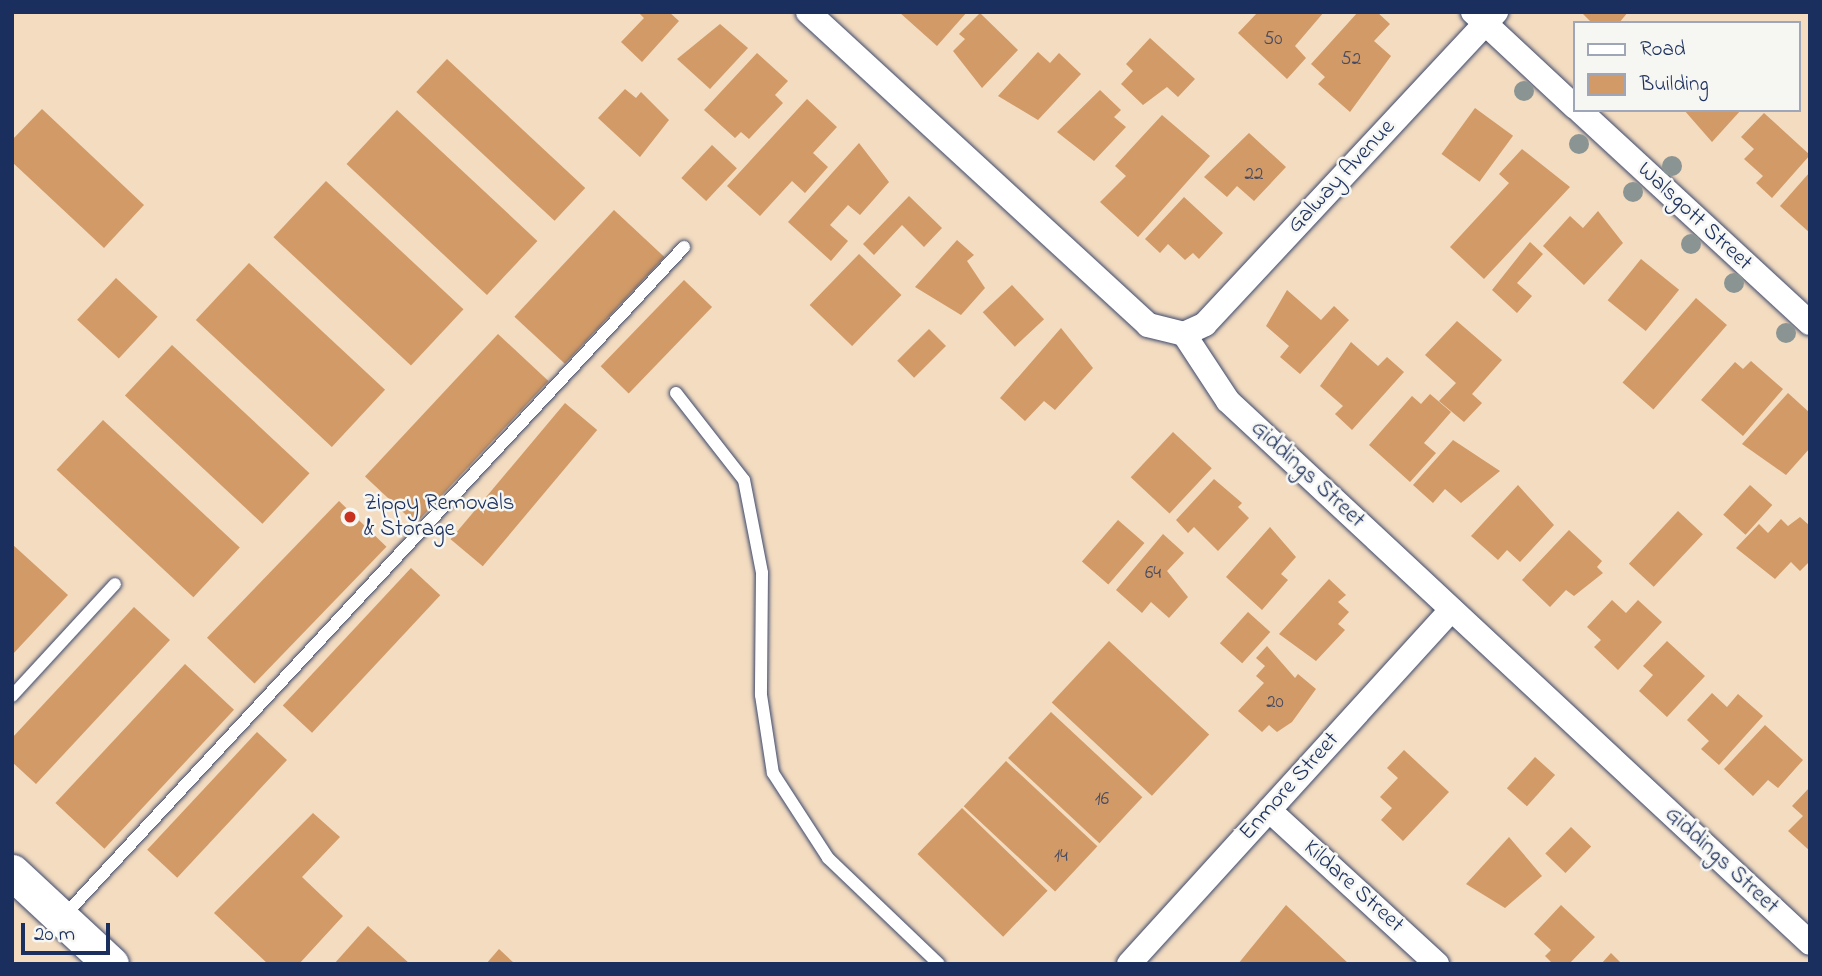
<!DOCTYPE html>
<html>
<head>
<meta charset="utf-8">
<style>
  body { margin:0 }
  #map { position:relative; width:1822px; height:976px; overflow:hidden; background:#f4dcc0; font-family:"Indie Flower",sans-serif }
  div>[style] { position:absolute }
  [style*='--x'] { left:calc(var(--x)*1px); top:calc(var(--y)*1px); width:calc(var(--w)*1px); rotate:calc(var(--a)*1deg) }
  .building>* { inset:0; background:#d19a66; transform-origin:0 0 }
  .roads { filter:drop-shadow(0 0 2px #3c496d) drop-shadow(0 0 2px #3c496d) }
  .lane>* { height:12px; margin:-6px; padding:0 6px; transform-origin:6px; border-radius:6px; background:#fff }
  .street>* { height:24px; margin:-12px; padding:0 12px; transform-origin:12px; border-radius:12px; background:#fff }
  .secondary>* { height:35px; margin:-17.5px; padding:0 17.5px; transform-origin:17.5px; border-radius:17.5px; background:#fff }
  .trees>* { width:20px; height:20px; margin:-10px; border-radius:50%; background:#8a9493 }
  .dots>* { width:19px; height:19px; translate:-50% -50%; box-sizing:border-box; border:4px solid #f6f6f2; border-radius:50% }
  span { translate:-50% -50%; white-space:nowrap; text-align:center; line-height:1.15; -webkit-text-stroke:5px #f6f6f2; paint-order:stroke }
  .number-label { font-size:19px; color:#484a60 }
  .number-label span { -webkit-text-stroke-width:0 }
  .street-label { font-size:23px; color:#1b2f5e }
  .poi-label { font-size:23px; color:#1b2f5e }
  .left { translate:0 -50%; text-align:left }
  .frame { position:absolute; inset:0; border:14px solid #1b2f5e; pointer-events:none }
  .legend { position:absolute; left:1573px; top:21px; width:228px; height:91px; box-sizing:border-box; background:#f6f6f2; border:2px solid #9ea6b7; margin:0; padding:9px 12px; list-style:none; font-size:21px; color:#1b2f5e }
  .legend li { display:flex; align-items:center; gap:14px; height:35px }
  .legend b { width:35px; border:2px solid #9ea6b7 }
  .scale { position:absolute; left:21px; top:923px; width:89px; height:32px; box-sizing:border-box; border:4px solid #1b2f5e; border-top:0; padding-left:9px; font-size:21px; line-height:24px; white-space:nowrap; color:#1b2f5e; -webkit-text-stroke:5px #f6f6f2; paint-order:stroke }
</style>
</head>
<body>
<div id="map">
  <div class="building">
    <div style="clip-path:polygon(638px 12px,669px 12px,679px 21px,642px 62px,621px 42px,644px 18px)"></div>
    <div style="clip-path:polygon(899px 12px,967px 12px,937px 46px)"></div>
    <div style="clip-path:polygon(1258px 12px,1324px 12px,1295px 46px,1306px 58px,1287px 79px,1238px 33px)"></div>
    <div style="clip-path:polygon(1358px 12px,1377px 12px,1390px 24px,1374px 41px,1391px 56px,1350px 112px,1318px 84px,1325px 77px,1311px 64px)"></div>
    <div style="clip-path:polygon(1581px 12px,1628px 12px,1619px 23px,1592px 23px)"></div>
    <div style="clip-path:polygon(980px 13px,1018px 50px,982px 88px,953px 51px,965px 39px,959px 34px)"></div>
    <div style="clip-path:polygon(720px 24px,748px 48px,710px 89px,677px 59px)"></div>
    <div style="clip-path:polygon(1150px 38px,1195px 79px,1178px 97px,1167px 87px,1143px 105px,1121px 84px,1133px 71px,1126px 64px)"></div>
    <div style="clip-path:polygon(1038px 52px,1050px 63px,1059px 53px,1081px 74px,1038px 120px,998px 96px)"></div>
    <div style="clip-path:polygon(757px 53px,788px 81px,775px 95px,783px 103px,749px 139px,741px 132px,735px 138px,704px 110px)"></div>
    <div style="left:447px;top:59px;width:189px;height:45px;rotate:43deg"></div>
    <div style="clip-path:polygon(625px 89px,636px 98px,641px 92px,669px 120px,640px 157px,598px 118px)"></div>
    <div style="clip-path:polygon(1100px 90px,1121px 110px,1114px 117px,1126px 127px,1094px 161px,1057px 132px)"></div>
    <div style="clip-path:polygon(807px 99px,837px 127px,813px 153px,828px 167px,805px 193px,792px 181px,760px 216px,727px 186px)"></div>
    <div style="left:1475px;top:108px;width:47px;height:57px;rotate:36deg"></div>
    <div style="clip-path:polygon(42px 109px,144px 205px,104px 248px,12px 162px,12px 140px)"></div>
    <div style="left:397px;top:110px;width:192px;height:74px;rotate:43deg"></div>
    <div style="clip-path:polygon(1684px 110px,1741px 110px,1712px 142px)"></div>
    <div style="clip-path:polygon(1764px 113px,1810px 155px,1772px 198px,1756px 183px,1763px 176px,1744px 159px,1754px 149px,1741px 137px)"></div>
    <div style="clip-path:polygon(1162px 115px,1210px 156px,1138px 237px,1100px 202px,1126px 176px,1115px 166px)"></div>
    <div style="clip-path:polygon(1249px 133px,1286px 167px,1254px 201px,1237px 186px,1227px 197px,1204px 177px)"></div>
    <div style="clip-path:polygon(859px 143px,889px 182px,860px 215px,848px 205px,830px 225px,848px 241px,831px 261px,788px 222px)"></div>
    <div style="left:712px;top:145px;width:34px;height:45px;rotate:43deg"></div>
    <div style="clip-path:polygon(1522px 149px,1570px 187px,1484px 279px,1450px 247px,1509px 183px,1499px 174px)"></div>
    <div style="clip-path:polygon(1810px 172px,1810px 233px,1780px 206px)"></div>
    <div style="left:326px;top:181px;width:188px;height:77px;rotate:43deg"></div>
    <div style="clip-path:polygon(909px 196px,942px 228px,924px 247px,902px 225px,874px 255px,863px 244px)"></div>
    <div style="clip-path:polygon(1184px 197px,1223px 233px,1199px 259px,1193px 253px,1185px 260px,1168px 244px,1160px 253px,1145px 239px)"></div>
    <div style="left:614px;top:210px;width:69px;height:146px;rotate:43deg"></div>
    <div style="clip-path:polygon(1598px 211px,1623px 243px,1584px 285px,1543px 246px,1570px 216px,1583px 228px)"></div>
    <div style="clip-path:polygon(957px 240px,974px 255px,967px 261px,985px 288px,961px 315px,915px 287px)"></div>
    <div style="clip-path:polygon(1530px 242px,1543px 254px,1517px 283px,1532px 296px,1517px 313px,1492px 290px)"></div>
    <div style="left:859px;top:254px;width:59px;height:71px;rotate:44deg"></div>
    <div style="left:1641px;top:259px;width:49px;height:53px;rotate:39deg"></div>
    <div style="left:249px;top:263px;width:186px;height:78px;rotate:43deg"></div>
    <div style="left:116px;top:278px;width:57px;height:57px;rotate:43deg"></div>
    <div style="left:684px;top:280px;width:39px;height:120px;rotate:44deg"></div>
    <div style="left:1012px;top:285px;width:47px;height:40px;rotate:47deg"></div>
    <div style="clip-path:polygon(1287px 290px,1321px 320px,1334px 306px,1349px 320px,1300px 374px,1280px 357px,1289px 346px,1266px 326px)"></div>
    <div style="left:1696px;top:298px;width:41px;height:112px;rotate:41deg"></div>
    <div style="clip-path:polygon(1457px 321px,1502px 360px,1472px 394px,1482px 403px,1464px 422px,1439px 401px,1456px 383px,1425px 355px)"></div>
    <div style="clip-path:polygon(1061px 328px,1093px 368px,1055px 410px,1044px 401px,1025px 421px,1000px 398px)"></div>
    <div style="left:929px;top:329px;width:24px;height:45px;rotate:45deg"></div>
    <div style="left:498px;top:334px;width:69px;height:195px;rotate:43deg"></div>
    <div style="clip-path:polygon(1351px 342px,1378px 366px,1387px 357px,1404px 372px,1352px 430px,1335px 414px,1343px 406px,1320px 386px)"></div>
    <div style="left:172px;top:345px;width:188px;height:69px;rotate:43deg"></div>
    <div style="clip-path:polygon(1751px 361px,1783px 389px,1743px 436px,1701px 400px,1735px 362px,1743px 369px)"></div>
    <div style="clip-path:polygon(1788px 393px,1810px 413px,1810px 448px,1786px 475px,1742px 444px)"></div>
    <div style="clip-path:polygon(1430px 394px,1451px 412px,1424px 443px,1436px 453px,1410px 482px,1369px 445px,1412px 396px,1421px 404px)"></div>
    <div style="left:565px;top:403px;width:42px;height:178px;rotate:40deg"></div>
    <div style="left:103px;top:420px;width:187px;height:68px;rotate:43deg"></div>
    <div style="left:1173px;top:432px;width:53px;height:62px;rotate:43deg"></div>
    <div style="clip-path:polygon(1453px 440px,1500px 471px,1461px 503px,1445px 489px,1433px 503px,1413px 485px)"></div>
    <div style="clip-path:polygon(1214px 479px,1242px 503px,1238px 507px,1249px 518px,1218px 551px,1194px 527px,1188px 533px,1176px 520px)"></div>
    <div style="clip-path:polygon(1518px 485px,1554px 525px,1520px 562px,1507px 550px,1498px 560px,1471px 536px)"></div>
    <div style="left:1750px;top:485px;width:30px;height:40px;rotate:42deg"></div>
    <div style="left:339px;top:501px;width:66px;height:190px;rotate:44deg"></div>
    <div style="left:1678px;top:511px;width:34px;height:72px;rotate:43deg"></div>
    <div style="clip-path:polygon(1800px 517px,1810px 526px,1810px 561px,1800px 571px,1791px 562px,1775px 579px,1736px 548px,1759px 524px,1768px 533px,1781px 519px,1788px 526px)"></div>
    <div style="left:1118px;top:520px;width:35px;height:55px;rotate:41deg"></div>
    <div style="clip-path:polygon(1270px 527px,1296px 557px,1281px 574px,1288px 580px,1262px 610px,1226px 577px)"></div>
    <div style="clip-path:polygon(1569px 530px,1602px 561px,1597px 567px,1603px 573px,1574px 596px,1566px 590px,1550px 607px,1522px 580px)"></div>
    <div style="clip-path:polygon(1163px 534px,1184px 553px,1167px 571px,1188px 597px,1169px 618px,1151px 602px,1142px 613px,1116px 590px)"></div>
    <div style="clip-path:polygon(12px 544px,68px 595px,12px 655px)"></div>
    <div style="left:411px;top:568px;width:40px;height:188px;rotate:43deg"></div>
    <div style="clip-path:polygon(1329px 579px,1346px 595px,1338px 602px,1349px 612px,1338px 624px,1345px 630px,1316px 661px,1279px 634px)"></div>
    <div style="clip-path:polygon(1612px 600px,1626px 613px,1638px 600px,1662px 622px,1618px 670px,1594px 647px,1601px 640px,1587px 627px)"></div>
    <div style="clip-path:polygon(134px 607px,170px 640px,36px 784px,12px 762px,12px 738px)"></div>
    <div style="left:1248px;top:612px;width:30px;height:42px;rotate:42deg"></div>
    <div style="left:1109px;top:641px;width:137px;height:84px;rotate:43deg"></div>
    <div style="clip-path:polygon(1667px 641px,1705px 676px,1667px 717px,1639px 691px,1653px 675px,1643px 666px)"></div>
    <div style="clip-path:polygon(1267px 646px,1295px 678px,1298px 674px,1316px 689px,1292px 722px,1277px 732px,1269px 725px,1262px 732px,1238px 711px,1264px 683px,1256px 676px,1265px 666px,1256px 658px)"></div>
    <div style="left:185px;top:664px;width:67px;height:190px;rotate:43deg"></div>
    <div style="clip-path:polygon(1712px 693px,1727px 707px,1738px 694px,1763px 716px,1719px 765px,1701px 749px,1709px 741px,1687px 720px)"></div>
    <div style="left:1051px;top:712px;width:125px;height:63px;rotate:43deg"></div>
    <div style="clip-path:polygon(1765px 725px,1803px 760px,1778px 788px,1768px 780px,1753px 796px,1724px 769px)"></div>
    <div style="left:257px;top:732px;width:41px;height:161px;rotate:43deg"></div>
    <div style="clip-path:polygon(1404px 750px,1449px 792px,1403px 841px,1381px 820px,1392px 808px,1380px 797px,1398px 778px,1387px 768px)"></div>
    <div style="left:1535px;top:757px;width:27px;height:42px;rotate:42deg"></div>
    <div style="left:1006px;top:761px;width:125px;height:62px;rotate:43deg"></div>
    <div style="clip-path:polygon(1810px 787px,1810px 851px,1788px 831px,1803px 816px,1792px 806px)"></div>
    <div style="left:962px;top:808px;width:119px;height:64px;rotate:44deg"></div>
    <div style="clip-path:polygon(313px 813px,340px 837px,302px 877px,343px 916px,299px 964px,268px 964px,214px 913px)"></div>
    <div style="left:1571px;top:827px;width:28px;height:37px;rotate:44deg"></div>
    <div style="clip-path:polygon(1509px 837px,1542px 876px,1505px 908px,1466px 884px)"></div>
    <div style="clip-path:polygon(1286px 905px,1349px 964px,1238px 964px)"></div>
    <div style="clip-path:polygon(1561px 905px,1595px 937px,1569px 964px,1553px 964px,1545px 956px,1551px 950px,1534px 934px)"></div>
    <div style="clip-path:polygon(368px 926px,410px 964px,334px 964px)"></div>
    <div style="clip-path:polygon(499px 949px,515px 964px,486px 964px)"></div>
    <div style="clip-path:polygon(1611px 953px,1622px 964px,1601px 964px)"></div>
  </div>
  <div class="roads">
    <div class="lane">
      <div style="--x:676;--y:393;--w:110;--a:52"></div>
      <div style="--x:744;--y:480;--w:95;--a:79"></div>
      <div style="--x:762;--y:573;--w:122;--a:90.5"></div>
      <div style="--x:761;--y:695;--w:79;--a:81.3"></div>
      <div style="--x:773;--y:773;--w:101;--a:57.1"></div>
      <div style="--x:828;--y:858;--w:153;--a:43.7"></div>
      <div style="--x:12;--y:696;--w:152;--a:-47.4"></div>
      <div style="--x:62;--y:918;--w:915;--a:-47.17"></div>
    </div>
    <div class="street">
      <div style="--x:808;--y:12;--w:462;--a:42.6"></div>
      <div style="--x:1148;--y:325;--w:37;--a:14"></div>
      <div style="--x:1184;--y:334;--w:80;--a:56.7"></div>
      <div style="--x:1228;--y:401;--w:795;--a:42.96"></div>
      <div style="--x:1473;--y:12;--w:139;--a:43"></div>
      <div style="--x:1579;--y:110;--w:314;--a:42.7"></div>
      <div style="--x:1184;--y:334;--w:23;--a:-25"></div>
      <div style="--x:1205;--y:324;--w:427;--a:-47"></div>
      <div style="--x:1269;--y:810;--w:228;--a:42.5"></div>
      <div style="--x:1129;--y:964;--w:479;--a:-47.7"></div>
    </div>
    <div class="secondary">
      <div style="--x:12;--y:872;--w:135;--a:42.9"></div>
    </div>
  </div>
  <div class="trees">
    <div style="left:1524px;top:91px"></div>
    <div style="left:1579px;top:144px"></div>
    <div style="left:1672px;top:166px"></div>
    <div style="left:1633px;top:192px"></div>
    <div style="left:1691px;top:244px"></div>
    <div style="left:1734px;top:283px"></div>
    <div style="left:1786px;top:333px"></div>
  </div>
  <div class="dots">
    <div style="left:350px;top:517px;background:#c8321e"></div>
  </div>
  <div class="number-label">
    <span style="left:1273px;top:40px">50</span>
    <span style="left:1351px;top:60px">52</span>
    <span style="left:1254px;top:175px">22</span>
    <span style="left:1153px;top:574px">64</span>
    <span style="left:1275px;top:703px">20</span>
    <span style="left:1102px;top:800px">16</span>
    <span style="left:1061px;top:857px">14</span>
  </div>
  <div class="street-label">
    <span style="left:1342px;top:177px;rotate:-47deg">Galway Avenue</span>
    <span style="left:1694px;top:217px;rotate:43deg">Walsgott Street</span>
    <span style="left:1307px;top:475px;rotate:43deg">Giddings Street</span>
    <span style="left:1290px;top:787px;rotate:-48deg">Enmore Street</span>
    <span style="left:1721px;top:861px;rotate:43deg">Giddings Street</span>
    <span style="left:1353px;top:887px;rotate:42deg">Kildare Street</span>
  </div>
  <div class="poi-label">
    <span class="left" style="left:364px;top:517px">Zippy Removals<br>&amp; Storage</span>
  </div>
  <div class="frame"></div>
  <ul class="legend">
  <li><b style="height:9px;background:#fff"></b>Road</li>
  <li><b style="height:19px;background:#d19a66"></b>Building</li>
  </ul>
  <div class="scale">20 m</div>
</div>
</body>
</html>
